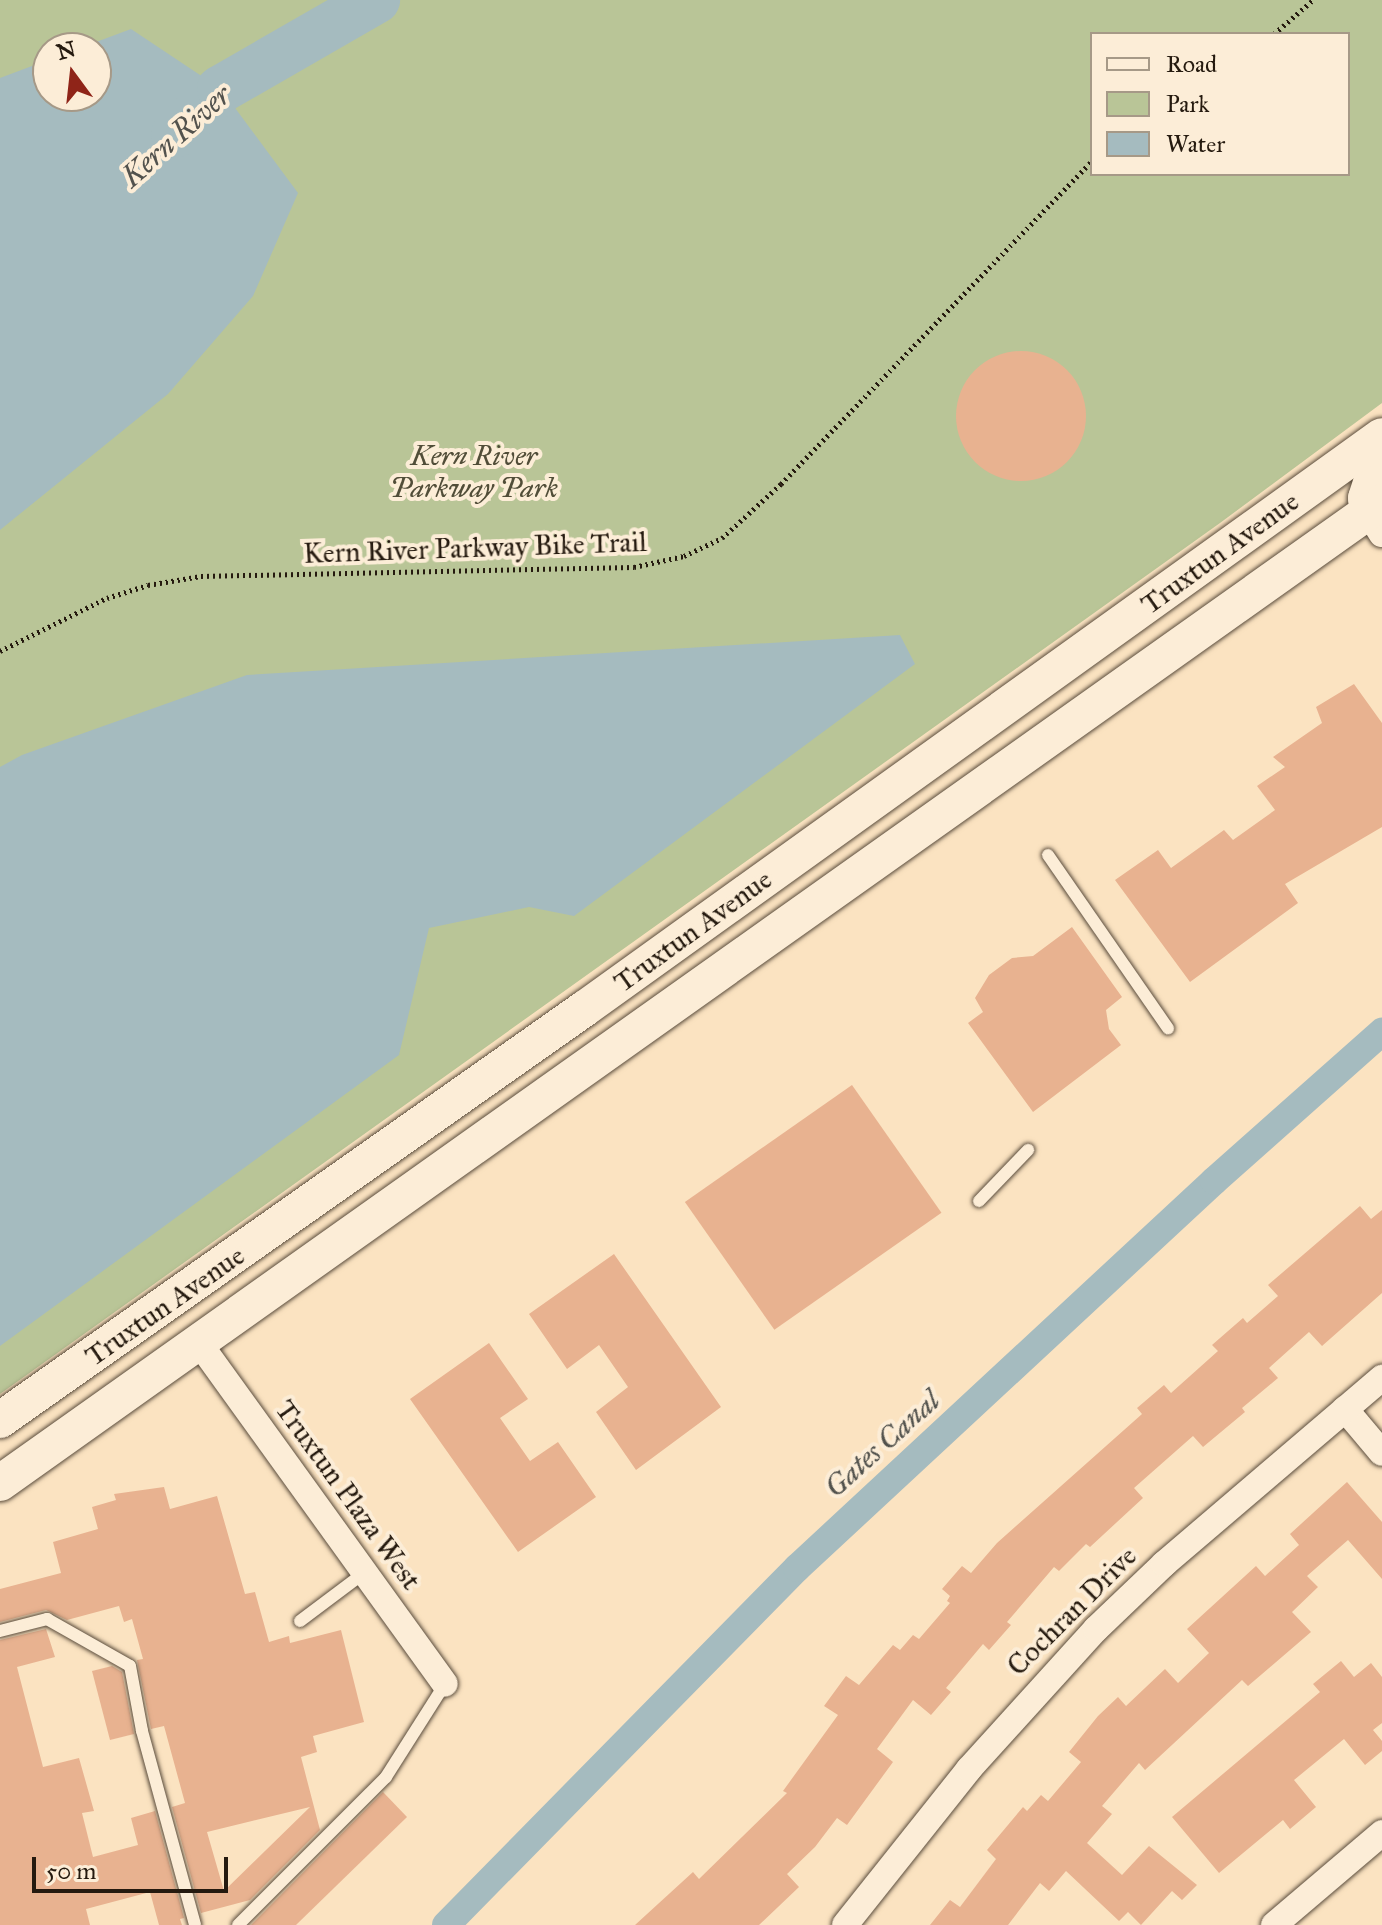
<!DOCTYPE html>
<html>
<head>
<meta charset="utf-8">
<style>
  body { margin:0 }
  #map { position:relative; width:1382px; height:1925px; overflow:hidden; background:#fbe3c1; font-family:"IM FELL Great Primer",serif }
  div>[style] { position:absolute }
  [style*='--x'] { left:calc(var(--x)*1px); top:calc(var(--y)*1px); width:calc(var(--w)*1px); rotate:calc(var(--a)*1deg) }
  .green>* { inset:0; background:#b9c597 }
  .water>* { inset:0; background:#a5bbbf }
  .canal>* { height:28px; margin:-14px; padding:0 14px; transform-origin:14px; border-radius:14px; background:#a5bbbf }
  .river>* { height:48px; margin:-24px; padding:0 24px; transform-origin:24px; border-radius:24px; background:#a5bbbf }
  .building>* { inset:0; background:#e8b290; transform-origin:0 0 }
  .round { border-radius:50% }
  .path>* { height:5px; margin-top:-2.5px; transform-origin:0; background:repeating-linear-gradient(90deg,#251a0f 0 2px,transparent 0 6px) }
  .roads { filter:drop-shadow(0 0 2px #5a4c3c) drop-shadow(0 0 2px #5a4c3c) }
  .lane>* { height:12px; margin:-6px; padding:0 6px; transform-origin:6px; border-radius:6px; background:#fcedd7 }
  .street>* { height:26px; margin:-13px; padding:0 13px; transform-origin:13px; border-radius:13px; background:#fcedd7 }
  .secondary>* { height:36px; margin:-18px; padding:0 18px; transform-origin:18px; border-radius:18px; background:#fcedd7 }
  span { translate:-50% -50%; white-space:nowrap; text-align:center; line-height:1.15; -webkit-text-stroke:8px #fcedd7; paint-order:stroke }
  .park-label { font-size:28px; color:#514d38; font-style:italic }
  .street-label { font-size:28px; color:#251a0f }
  .water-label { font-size:30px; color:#52524d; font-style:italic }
  .legend { position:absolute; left:1090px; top:32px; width:260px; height:144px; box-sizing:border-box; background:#fcedd7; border:2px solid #a69987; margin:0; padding:10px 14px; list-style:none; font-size:24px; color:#251a0f }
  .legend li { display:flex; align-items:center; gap:16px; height:40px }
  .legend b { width:40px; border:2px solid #a69987 }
  .north { position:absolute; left:32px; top:32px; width:80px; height:80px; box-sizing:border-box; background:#fcedd7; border:2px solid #a69987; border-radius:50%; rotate:345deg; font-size:22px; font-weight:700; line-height:32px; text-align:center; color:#251a0f }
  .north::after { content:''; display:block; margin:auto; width:28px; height:36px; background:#8f2418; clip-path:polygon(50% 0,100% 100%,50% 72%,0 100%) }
  .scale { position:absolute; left:32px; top:1857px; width:196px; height:36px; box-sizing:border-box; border:4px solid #251a0f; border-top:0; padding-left:10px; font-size:24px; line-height:28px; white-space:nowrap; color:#251a0f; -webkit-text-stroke:6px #fcedd7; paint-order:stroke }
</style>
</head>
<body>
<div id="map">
  <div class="green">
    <div style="clip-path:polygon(evenodd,0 0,1382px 0,1382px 403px,1220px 523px,0 1394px,0 0,1092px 34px,1348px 34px,1348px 174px,1092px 174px,1092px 34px,0 0,48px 48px,96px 48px,96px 96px,48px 96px,48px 48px)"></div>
  </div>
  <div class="water">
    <div style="clip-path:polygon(131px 29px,221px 89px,298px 193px,253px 296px,168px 394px,0 530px,0 78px,48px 60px,48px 96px,96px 96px,96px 48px,80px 48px)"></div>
    <div style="clip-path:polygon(900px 635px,915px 664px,574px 916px,529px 907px,429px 928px,399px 1055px,0 1346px,0 767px,22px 755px,247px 675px)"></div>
  </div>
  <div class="canal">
    <div style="--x:446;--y:1925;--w:501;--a:-45.49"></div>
    <div style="--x:797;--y:1568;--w:569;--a:-42.86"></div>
    <div style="--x:1214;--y:1181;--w:225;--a:-41.6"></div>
  </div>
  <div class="river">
    <div style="--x:175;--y:134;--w:64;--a:-44.4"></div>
    <div style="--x:221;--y:89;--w:179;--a:-29.9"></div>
  </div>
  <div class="building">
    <div class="round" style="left:956px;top:351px;width:130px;height:130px"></div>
    <div style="clip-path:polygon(1354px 684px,1382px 723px,1382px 827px,1285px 884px,1298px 903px,1190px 982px,1115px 880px,1158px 850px,1171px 868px,1224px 830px,1233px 840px,1275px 810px,1257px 786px,1285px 767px,1273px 757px,1322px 723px,1316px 707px)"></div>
    <div style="clip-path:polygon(1072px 927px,1122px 997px,1106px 1010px,1109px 1029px,1121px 1045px,1033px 1112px,968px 1023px,983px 1012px,975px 998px,989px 975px,1012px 958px,1033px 956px)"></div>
    <div style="left:852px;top:1085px;width:156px;height:204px;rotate:55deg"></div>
    <div style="clip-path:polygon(1360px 1206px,1371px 1219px,1382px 1210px,1382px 1293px,1322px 1346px,1309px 1332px,1269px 1368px,1278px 1378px,1242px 1408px,1245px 1412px,1203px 1447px,1193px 1436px,1134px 1488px,1143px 1498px,1090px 1547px,1086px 1544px,1059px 1571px,1054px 1567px,1007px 1622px,1011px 1625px,989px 1650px,983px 1644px,946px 1688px,951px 1692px,931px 1715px,913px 1700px,877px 1749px,893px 1762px,847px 1825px,837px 1818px,815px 1847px,787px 1874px,799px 1887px,759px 1925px,635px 1925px,693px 1872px,699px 1879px,787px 1793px,783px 1791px,838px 1715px,824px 1706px,846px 1676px,859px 1685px,893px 1645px,900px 1650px,913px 1635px,919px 1639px,950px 1603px,947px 1601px,950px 1596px,942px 1589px,962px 1566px,971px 1573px,997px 1543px,1142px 1414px,1137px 1408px,1164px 1385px,1171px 1393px,1218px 1351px,1212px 1345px,1243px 1318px,1247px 1323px,1278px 1296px,1268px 1285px)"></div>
    <div style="clip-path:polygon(614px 1254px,721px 1407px,636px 1470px,596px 1412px,628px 1387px,599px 1345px,567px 1369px,529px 1314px)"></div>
    <div style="clip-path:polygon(489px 1343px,528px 1399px,500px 1418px,530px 1461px,558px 1442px,596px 1497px,518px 1552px,410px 1399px)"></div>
    <div style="clip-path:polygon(1347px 1482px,1382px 1522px,1382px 1579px,1348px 1540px,1307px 1576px,1318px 1587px,1292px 1612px,1311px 1632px,1248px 1686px,1242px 1680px,1145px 1770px,1139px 1763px,1102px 1806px,1112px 1814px,1087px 1843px,1122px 1875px,1149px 1846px,1197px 1885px,1182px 1900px,1172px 1891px,1141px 1925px,1128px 1912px,1119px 1921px,1066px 1871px,1049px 1891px,1040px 1883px,1008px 1925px,930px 1925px,950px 1900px,960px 1907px,996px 1859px,987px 1850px,1023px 1807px,1027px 1811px,1041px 1795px,1048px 1801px,1081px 1762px,1069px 1752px,1098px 1716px,1118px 1697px,1126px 1706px,1165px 1669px,1178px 1683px,1209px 1653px,1187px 1629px,1256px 1566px,1265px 1576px,1299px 1545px,1290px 1534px)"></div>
    <div style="clip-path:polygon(evenodd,164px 1487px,170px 1509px,217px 1496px,245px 1594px,255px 1592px,269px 1642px,289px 1636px,290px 1643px,341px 1630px,364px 1722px,313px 1736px,317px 1752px,301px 1757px,320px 1830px,250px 1900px,201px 1913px,172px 1807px,185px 1803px,164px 1726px,151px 1729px,137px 1660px,143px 1659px,132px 1619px,124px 1622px,119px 1606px,67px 1620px,46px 1610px,0 1622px,0 1589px,61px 1573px,53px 1542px,98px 1529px,92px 1507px,116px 1500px,114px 1494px,164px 1487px,310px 1807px,224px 1891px,207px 1832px,310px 1807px)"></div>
    <div style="clip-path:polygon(46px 1629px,55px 1657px,17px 1667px,43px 1767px,79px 1758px,94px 1811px,82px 1813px,93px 1857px,138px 1845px,131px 1818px,155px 1811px,184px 1918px,180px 1919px,182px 1925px,159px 1925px,150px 1892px,86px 1909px,90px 1925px,0 1925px,0 1640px)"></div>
    <div style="clip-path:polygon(1341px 1661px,1354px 1677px,1371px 1663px,1382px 1677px,1382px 1723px,1373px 1730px,1382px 1741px,1382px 1751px,1365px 1765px,1344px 1739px,1294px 1780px,1316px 1807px,1290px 1829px,1283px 1820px,1219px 1873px,1172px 1817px,1320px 1692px,1313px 1684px)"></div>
    <div style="clip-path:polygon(112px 1666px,122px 1672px,134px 1734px,110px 1740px,92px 1671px)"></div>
    <div style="clip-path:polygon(383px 1792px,407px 1817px,296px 1925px,251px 1925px)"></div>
  </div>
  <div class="path">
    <div style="--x:1274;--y:34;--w:52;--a:-41.1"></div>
    <div style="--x:0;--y:651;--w:119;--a:-26.4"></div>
    <div style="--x:107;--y:598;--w:43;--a:-17.6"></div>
    <div style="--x:148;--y:585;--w:54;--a:-9.6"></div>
    <div style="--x:201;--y:576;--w:433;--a:-1.2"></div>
    <div style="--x:634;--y:567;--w:51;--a:-12.4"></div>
    <div style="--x:684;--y:556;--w:42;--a:-25.3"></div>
    <div style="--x:722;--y:538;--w:80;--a:-42.5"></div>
    <div style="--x:781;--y:484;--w:448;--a:-46.1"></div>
  </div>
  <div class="roads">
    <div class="lane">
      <div style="--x:1048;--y:855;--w:211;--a:55.3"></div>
      <div style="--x:979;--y:1201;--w:71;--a:-46.1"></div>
      <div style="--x:300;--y:1621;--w:80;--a:-36.9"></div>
      <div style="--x:0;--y:1631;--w:49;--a:-14.3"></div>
      <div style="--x:47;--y:1619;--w:95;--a:29.5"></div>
      <div style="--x:130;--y:1666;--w:66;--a:79.5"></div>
      <div style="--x:142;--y:1731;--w:201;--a:74.7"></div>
      <div style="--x:238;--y:1925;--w:209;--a:-45"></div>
      <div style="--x:386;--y:1777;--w:110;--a:-57.6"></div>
    </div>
    <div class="street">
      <div style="--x:1368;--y:512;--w:26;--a:58"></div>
      <div style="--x:199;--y:1343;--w:420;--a:54.2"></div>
      <div style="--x:1345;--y:1409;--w:57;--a:49.9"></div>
      <div style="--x:845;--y:1925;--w:199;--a:-51.5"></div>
      <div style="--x:969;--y:1769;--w:189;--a:-47.8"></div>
      <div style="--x:1096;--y:1629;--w:94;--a:-43.7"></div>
      <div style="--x:1164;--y:1564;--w:287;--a:-40.5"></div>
      <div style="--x:1274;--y:1925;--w:142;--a:-40.4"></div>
    </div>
    <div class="secondary">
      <div style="--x:1368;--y:512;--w:14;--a:-98"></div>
      <div style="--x:1366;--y:498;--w:20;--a:-72"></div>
      <div style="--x:1372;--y:479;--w:16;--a:-52"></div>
      <div style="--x:0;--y:1420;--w:714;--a:-35.14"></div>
      <div style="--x:584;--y:1009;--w:982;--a:-35.68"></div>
      <div style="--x:0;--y:1483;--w:1695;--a:-35.37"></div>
    </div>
  </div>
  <div class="park-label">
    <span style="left:474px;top:472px">Kern River<br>Parkway Park</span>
  </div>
  <div class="street-label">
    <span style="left:475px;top:548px;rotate:-2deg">Kern River Parkway Bike Trail</span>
    <span style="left:1220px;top:553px;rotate:-36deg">Truxtun Avenue</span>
    <span style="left:693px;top:931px;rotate:-36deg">Truxtun Avenue</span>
    <span style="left:165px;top:1306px;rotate:-35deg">Truxtun Avenue</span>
    <span style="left:348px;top:1495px;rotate:54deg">Truxtun Plaza West</span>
    <span style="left:1072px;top:1611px;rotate:-45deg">Cochran Drive</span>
  </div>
  <div class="water-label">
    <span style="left:176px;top:136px;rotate:-42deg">Kern River</span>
    <span style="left:882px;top:1444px;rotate:-42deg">Gates Canal</span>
  </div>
  <ul class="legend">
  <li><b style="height:10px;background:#fcedd7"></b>Road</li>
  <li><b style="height:22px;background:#b9c597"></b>Park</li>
  <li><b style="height:22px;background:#a5bbbf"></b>Water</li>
  </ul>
  <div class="north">N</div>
  <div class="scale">50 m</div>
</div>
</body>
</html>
